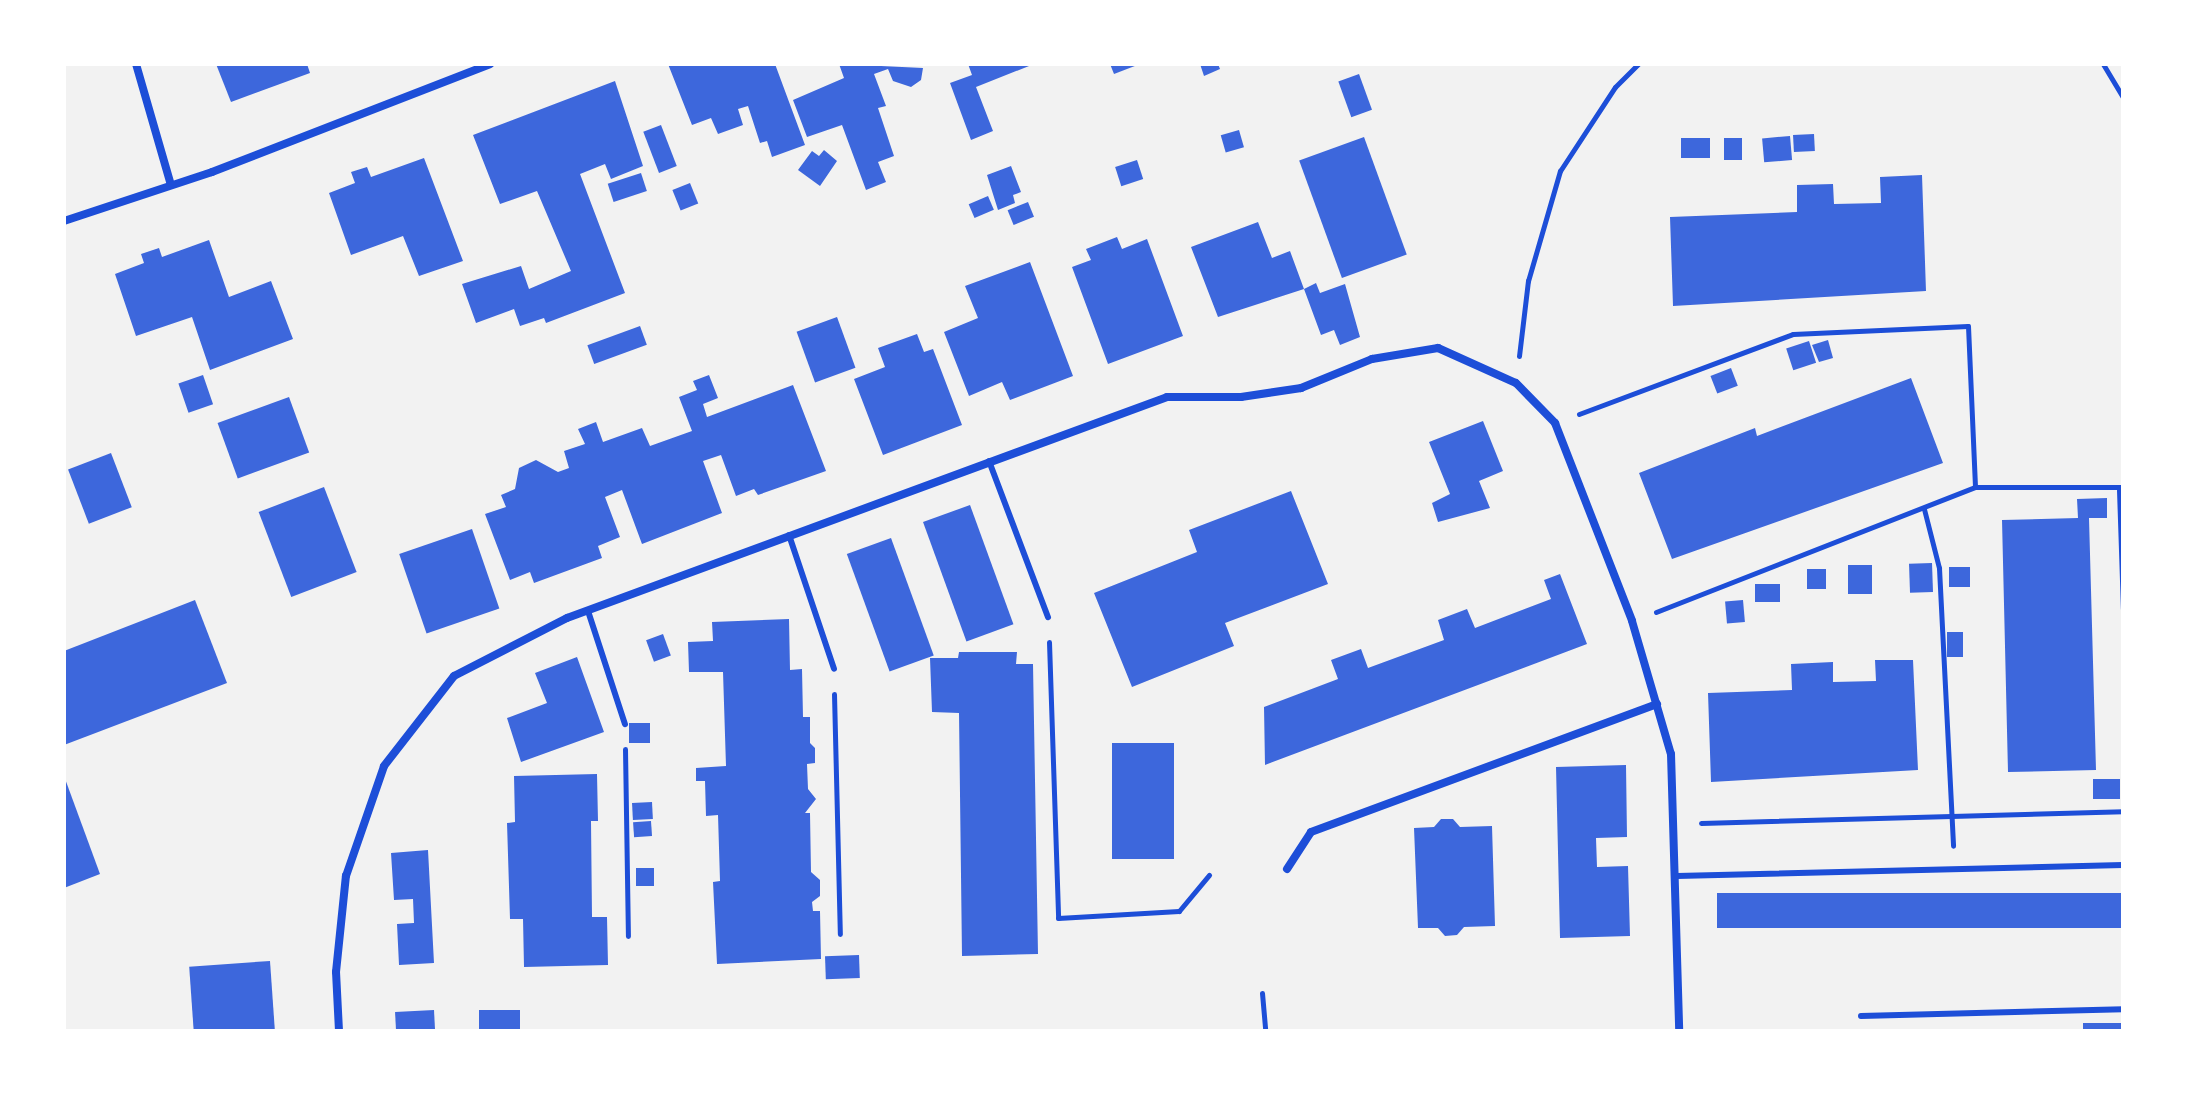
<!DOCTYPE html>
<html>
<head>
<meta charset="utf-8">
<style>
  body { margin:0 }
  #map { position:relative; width:2187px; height:1095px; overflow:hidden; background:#f2f2f2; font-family:Lora,serif }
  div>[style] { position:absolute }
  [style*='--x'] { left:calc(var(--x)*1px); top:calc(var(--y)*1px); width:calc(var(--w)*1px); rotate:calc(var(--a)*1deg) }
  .building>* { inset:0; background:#3d67dc; transform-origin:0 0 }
  .path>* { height:5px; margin:-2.5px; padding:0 2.5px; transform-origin:2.5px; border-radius:2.5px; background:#1d4ed8 }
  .service>* { height:6px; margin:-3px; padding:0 3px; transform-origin:3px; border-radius:3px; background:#1d4ed8 }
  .minor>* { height:8px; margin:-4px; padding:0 4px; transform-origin:4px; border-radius:4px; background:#1d4ed8 }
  span { translate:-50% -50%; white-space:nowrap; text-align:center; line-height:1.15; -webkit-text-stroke:8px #fff; paint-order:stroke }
  .frame { position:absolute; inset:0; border:66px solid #fff; pointer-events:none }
</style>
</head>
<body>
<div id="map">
  <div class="building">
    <div style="clip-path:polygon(216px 64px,307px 64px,310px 73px,231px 102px)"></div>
    <div style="clip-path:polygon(668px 64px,775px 64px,805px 145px,772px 157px,767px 141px,760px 143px,748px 106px,738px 109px,743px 125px,718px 134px,711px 118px,692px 125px)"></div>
    <div style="clip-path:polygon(839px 64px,923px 68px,921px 80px,911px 87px,893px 81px,888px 69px,874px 74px,886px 106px,878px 108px,894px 156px,878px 162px,886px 182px,866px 190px,842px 125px,807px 137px,793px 100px,844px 78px)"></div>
    <div style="clip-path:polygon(968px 64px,1034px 64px,976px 87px,993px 131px,971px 140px,950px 83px,972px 75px)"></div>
    <div style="clip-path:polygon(1110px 64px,1140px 64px,1114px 74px)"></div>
    <div style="clip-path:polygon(1200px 64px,1218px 64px,1220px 69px,1204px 76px)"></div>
    <div style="left:1359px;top:74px;width:38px;height:22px;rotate:70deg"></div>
    <div style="clip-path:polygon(615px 81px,643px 166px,611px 179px,605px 164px,580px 174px,625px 293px,546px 323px,544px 318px,520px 326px,514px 309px,476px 323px,462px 284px,521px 266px,529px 289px,571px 271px,537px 191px,500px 204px,473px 135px)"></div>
    <div style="left:661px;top:125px;width:44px;height:19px;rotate:69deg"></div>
    <div style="left:1239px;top:130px;width:18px;height:19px;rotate:74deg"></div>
    <div style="left:1814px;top:134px;width:17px;height:21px;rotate:87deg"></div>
    <div style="left:1790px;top:136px;width:24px;height:28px;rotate:85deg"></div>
    <div style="left:1364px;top:137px;width:125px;height:69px;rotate:70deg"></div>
    <div style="left:1681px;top:138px;width:29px;height:20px"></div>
    <div style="left:1724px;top:138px;width:18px;height:22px"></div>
    <div style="clip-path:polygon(824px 150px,837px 161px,820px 186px,798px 170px,812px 151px,819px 156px)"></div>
    <div style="clip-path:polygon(424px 158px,463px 261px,419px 276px,403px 236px,351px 255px,329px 193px,355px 183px,351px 172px,367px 167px,371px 177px)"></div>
    <div style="left:1137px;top:160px;width:20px;height:23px;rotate:72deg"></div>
    <div style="clip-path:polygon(1011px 166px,1021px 192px,1013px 195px,1015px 203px,998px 210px,987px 175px)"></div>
    <div style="left:641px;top:173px;width:19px;height:35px;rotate:72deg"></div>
    <div style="clip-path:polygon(1922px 175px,1926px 291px,1673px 306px,1670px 217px,1797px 212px,1797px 185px,1833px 184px,1834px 204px,1881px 203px,1880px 177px)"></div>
    <div style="left:690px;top:183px;width:22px;height:19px;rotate:68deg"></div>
    <div style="left:988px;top:196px;width:15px;height:21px;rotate:67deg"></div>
    <div style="left:1028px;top:202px;width:16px;height:22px;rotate:68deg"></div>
    <div style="clip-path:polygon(1258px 222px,1272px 258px,1290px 251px,1304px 289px,1218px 317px,1191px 247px)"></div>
    <div style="clip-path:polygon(1117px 237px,1122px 249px,1147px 239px,1183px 336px,1108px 364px,1072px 267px,1091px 260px,1086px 249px)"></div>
    <div style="clip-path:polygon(209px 240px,229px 297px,271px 281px,293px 339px,210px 370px,192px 317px,136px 336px,115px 274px,144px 263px,141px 254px,159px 248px,162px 257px)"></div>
    <div style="clip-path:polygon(1030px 262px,1073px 376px,1010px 400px,1002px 382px,969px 396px,944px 332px,978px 318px,965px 286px)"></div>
    <div style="clip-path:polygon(1316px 283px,1320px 293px,1345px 284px,1360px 337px,1340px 345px,1334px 330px,1321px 335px,1304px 289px)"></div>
    <div style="left:837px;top:317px;width:54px;height:43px;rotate:70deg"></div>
    <div style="left:640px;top:326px;width:20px;height:56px;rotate:70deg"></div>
    <div style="clip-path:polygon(917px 334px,924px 352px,933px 349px,962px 425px,883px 455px,854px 379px,885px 367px,878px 348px)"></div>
    <div style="clip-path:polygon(1828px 340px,1833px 358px,1819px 362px,1812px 345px)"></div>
    <div style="left:1809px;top:341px;width:23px;height:24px;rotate:72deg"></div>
    <div style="left:1731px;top:368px;width:19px;height:22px;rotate:69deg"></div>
    <div style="left:203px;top:375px;width:31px;height:26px;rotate:71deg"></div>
    <div style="clip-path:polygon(709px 375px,718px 398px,703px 404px,707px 417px,793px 385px,826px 471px,758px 495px,754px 489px,736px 496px,721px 455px,703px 461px,722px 513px,642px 544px,622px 490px,605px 497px,620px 537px,598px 546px,602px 558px,534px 583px,530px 572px,510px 580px,485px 514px,506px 507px,501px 495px,515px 489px,519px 468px,536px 460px,558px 472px,569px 468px,564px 451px,585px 444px,578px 429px,596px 422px,603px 442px,642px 428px,650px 446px,692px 431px,679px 397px,697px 390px,693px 381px)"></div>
    <div style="clip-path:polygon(1911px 378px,1943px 463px,1672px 559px,1639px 473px,1755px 428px,1757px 436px)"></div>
    <div style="left:289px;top:397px;width:59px;height:76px;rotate:70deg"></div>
    <div style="clip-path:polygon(1483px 421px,1503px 471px,1479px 481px,1490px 508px,1438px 522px,1432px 503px,1450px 494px,1429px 442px)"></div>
    <div style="left:111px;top:453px;width:58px;height:46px;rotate:69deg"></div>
    <div style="left:324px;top:487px;width:91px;height:70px;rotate:69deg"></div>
    <div style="clip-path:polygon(1291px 491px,1328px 584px,1225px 623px,1234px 646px,1132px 687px,1094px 593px,1197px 552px,1189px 530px)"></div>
    <div style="clip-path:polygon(2107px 498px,2107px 518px,2089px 518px,2096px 770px,2008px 772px,2002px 520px,2078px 518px,2077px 499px)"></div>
    <div style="left:970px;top:505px;width:127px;height:50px;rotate:70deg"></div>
    <div style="left:472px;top:529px;width:84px;height:77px;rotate:71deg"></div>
    <div style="left:891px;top:538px;width:125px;height:47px;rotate:70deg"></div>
    <div style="left:1932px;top:563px;width:29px;height:23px;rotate:88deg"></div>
    <div style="left:1848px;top:565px;width:24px;height:29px"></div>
    <div style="left:1970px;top:567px;width:20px;height:21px;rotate:90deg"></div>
    <div style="left:1826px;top:569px;width:20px;height:19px;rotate:90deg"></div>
    <div style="clip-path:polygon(1560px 574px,1587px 644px,1265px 765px,1264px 707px,1338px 679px,1331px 660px,1361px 649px,1368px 668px,1444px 640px,1438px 620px,1467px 609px,1475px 628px,1551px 599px,1544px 580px)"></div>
    <div style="left:1780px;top:584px;width:18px;height:25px;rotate:90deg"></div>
    <div style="clip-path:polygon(195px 600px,227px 683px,64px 745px,64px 651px)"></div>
    <div style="left:1743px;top:600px;width:22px;height:18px;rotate:85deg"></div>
    <div style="clip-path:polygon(789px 619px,790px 670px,802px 669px,803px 717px,810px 717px,810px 743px,815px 748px,815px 763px,807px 764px,808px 789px,816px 799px,805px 813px,810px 813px,811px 872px,820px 880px,820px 896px,812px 902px,813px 911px,820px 911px,821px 959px,717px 964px,713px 882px,720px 881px,718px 815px,706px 816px,705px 781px,696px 781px,696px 768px,726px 766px,723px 672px,689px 672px,688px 642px,713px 641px,712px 622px)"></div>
    <div style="left:1947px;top:632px;width:16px;height:25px"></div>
    <div style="left:663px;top:634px;width:23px;height:18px;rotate:70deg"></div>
    <div style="clip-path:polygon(959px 652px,1017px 652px,1016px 664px,1033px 664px,1038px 954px,962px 956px,959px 713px,932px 712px,930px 658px,958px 658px)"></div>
    <div style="clip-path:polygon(577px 657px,604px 732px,521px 762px,507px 718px,547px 703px,535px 673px)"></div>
    <div style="clip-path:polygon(1875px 660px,1913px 660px,1918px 770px,1711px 782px,1708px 693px,1792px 690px,1791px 664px,1833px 662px,1833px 682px,1876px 681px)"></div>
    <div style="left:629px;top:723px;width:21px;height:20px"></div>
    <div style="left:1112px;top:743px;width:62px;height:116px"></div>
    <div style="clip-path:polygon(1626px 765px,1627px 837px,1596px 838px,1597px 867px,1628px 866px,1630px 936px,1560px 938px,1556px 767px)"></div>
    <div style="clip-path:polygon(597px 774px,598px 821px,591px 821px,592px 917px,607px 917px,608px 965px,524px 967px,523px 919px,510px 919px,507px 823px,515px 822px,514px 776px)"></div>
    <div style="clip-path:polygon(64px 776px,100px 874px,64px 888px)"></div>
    <div style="left:2093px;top:779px;width:27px;height:20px"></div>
    <div style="left:652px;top:802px;width:17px;height:20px;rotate:87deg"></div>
    <div style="clip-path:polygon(1441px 819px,1453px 819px,1460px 827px,1492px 826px,1495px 926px,1464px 927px,1457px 935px,1445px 936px,1438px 928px,1418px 928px,1414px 828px,1434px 827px)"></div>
    <div style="left:651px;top:821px;width:15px;height:18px;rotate:86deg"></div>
    <div style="clip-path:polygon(428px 850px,434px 963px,399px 965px,397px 924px,414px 923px,413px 899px,394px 900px,391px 853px)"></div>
    <div style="left:654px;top:868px;width:18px;height:18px;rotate:90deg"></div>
    <div style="left:2123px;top:893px;width:35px;height:406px;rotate:90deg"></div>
    <div style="left:859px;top:955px;width:23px;height:34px;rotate:88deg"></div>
    <div style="left:270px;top:961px;width:70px;height:81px;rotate:86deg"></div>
    <div style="left:434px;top:1010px;width:21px;height:39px;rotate:87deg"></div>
    <div style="left:520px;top:1010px;width:21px;height:41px;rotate:90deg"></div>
    <div style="left:2123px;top:1023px;width:8px;height:40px;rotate:90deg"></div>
  </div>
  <div class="path">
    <div style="--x:2103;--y:64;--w:39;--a:59"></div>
    <div style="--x:1519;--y:356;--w:76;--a:-83.2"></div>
    <div style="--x:1528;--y:281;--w:115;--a:-73.8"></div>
    <div style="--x:1560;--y:171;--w:100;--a:-56.8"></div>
    <div style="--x:1615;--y:87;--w:33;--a:-45"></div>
    <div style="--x:1579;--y:414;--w:228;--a:-20.5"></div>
    <div style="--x:1793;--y:334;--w:175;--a:-2.6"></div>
    <div style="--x:1968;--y:326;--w:161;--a:87.5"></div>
    <div style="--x:2119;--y:490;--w:119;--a:88.1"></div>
    <div style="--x:1924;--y:509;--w:61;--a:75.7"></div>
    <div style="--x:1939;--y:568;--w:278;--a:87.1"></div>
    <div style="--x:1656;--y:612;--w:343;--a:-21.4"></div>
    <div style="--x:1975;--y:487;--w:148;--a:0"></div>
    <div style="--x:1049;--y:642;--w:276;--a:88.1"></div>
    <div style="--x:1058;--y:918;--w:121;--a:-3.3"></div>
    <div style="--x:1179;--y:911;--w:47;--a:-50.2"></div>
    <div style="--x:834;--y:694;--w:240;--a:88.6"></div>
    <div style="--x:625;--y:749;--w:187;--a:89.1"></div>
    <div style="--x:1701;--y:823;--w:422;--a:-1.6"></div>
    <div style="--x:1262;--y:993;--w:38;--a:85"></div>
  </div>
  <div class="service">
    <div style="--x:989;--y:461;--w:167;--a:69.3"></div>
    <div style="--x:789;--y:535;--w:141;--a:71.4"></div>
    <div style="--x:588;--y:611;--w:119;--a:71.9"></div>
    <div style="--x:1677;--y:876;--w:446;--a:-1.4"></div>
    <div style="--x:1861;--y:1016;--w:262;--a:-1.5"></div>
  </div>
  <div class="minor">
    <div style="--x:136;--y:64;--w:123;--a:73.9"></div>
    <div style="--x:64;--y:221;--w:156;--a:-18.3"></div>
    <div style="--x:212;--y:172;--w:298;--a:-21.2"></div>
    <div style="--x:1287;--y:869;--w:44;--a:-57"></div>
    <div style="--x:1311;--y:832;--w:369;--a:-20.3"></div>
    <div style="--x:339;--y:1031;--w:59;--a:-92.9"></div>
    <div style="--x:336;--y:972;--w:97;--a:-84.1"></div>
    <div style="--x:346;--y:876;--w:116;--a:-70.9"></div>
    <div style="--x:384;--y:766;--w:114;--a:-52.1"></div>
    <div style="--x:454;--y:676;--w:127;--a:-27.2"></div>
    <div style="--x:567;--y:618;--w:639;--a:-20.22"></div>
    <div style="--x:1167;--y:397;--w:74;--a:0"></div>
    <div style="--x:1241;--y:397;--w:61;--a:-8.5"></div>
    <div style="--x:1301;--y:388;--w:77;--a:-22.2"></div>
    <div style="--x:1372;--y:359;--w:67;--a:-9.5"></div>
    <div style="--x:1438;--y:348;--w:85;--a:24.2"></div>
    <div style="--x:1516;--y:383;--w:56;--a:45.7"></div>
    <div style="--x:1555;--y:423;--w:212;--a:68.7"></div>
    <div style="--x:1632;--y:621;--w:139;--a:73.7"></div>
    <div style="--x:1671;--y:754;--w:277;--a:88.3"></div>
  </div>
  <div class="frame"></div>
</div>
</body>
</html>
